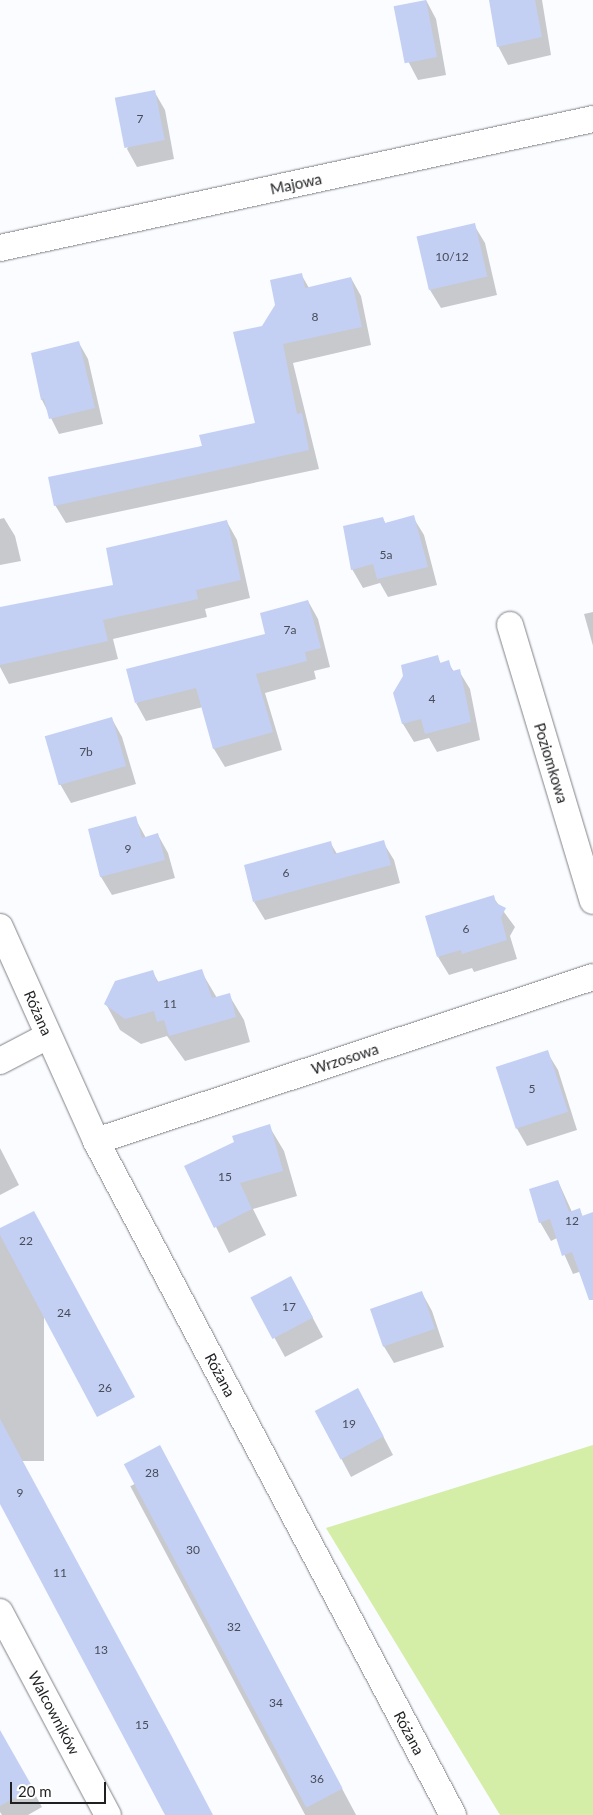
<!DOCTYPE html>
<html>
<head>
<meta charset="utf-8">
<style>
  body { margin:0 }
  #map { position:relative; width:593px; height:1815px; overflow:hidden; background:#fafcff; font-family:Lato,sans-serif }
  div>[style] { position:absolute }
  [style*='--x'] { left:calc(var(--x)*1px); top:calc(var(--y)*1px); width:calc(var(--w)*1px); rotate:calc(var(--a)*1deg) }
  .green>* { inset:0; background:#d4eda7 }
  .shadow>* { inset:0; background:#0003; transform-origin:0 0 }
  .building>* { inset:0; background:#c3d0f4; transform-origin:0 0 }
  .roads { filter:drop-shadow(0 0 1px #808286) drop-shadow(0 0 1px #808286) }
  .minor>* { height:26px; margin:-13px; padding:0 13px; transform-origin:13px; border-radius:13px; background:#fff }
  span { translate:-50% -50%; white-space:nowrap; text-align:center; line-height:1.15; -webkit-text-stroke:4px #fff; paint-order:stroke }
  .number-label { font-size:12px; color:#484c56 }
  .number-label span { -webkit-text-stroke-width:0 }
  .street-label { font-size:15px; color:#1f2022 }
  .scale { position:absolute; left:10px; top:1782px; width:96px; height:22px; box-sizing:border-box; border:2px solid #1f2022; border-top:0; padding-left:6px; font-size:15px; line-height:18px; white-space:nowrap; color:#1f2022; -webkit-text-stroke:4px #fff; paint-order:stroke }
</style>
</head>
<body>
<div id="map">
  <div class="green">
    <div style="clip-path:polygon(593px 1445px,593px 1815px,500px 1815px,326px 1528px)"></div>
  </div>
  <div class="shadow">
    <div style="clip-path:polygon(426px 0,436px 19px,446px 75px,418px 80px,408px 61px)"></div>
    <div style="clip-path:polygon(490px 0,542px 0,551px 55px,508px 65px,498px 46px)"></div>
    <div style="clip-path:polygon(154px 91px,165px 110px,174px 159px,137px 167px,127px 149px)"></div>
    <div style="clip-path:polygon(474px 225px,485px 243px,497px 295px,441px 308px,430px 290px)"></div>
    <div style="clip-path:polygon(301px 274px,309px 288px,351px 278px,361px 296px,371px 345px,293px 363px,319px 469px,66px 523px,55px 505px,256px 424px,262px 327px)"></div>
    <div style="clip-path:polygon(79px 343px,88px 359px,103px 424px,59px 434px,42px 400px,32px 354px)"></div>
    <div style="clip-path:polygon(413px 517px,424px 535px,437px 585px,388px 597px,380px 583px,363px 588px,352px 569px,383px 519px,386px 524px)"></div>
    <div style="clip-path:polygon(4px 518px,15px 536px,21px 561px,0 565px,0 519px)"></div>
    <div style="clip-path:polygon(227px 522px,237px 540px,250px 598px,205px 609px,207px 617px,113px 639px,118px 659px,9px 684px,0 667px,0 609px,115px 586px)"></div>
    <div style="clip-path:polygon(308px 601px,318px 619px,330px 667px,314px 671px,316px 679px,265px 693px,282px 750px,225px 767px,214px 749px,203px 707px,146px 721px,136px 703px,267px 635px)"></div>
    <div style="clip-path:polygon(593px 612px,593px 646px,584px 614px)"></div>
    <div style="clip-path:polygon(437px 656px,441px 664px,448px 662px,454px 672px,459px 671px,470px 689px,480px 740px,437px 752px,429px 738px,414px 742px,403px 724px,395px 693px)"></div>
    <div style="clip-path:polygon(112px 719px,122px 737px,136px 784px,71px 803px,60px 784px)"></div>
    <div style="clip-path:polygon(135px 818px,146px 838px,158px 835px,168px 853px,175px 878px,112px 895px,101px 877px,89px 830px)"></div>
    <div style="clip-path:polygon(330px 842px,337px 854px,383px 842px,394px 860px,400px 883px,265px 920px,254px 902px)"></div>
    <div style="clip-path:polygon(493px 897px,515px 927px,510px 936px,517px 959px,474px 972px,472px 968px,449px 975px,438px 957px)"></div>
    <div style="clip-path:polygon(152px 971px,159px 983px,201px 971px,217px 998px,229px 995px,244px 1020px,250px 1042px,185px 1061px,167px 1036px,141px 1044px,120px 1030px,106px 1004px)"></div>
    <div style="clip-path:polygon(547px 1052px,558px 1070px,577px 1130px,527px 1146px,516px 1127px)"></div>
    <div style="clip-path:polygon(269px 1126px,284px 1151px,297px 1196px,253px 1209px,266px 1235px,229px 1253px,186px 1167px)"></div>
    <div style="clip-path:polygon(0 1148px,19px 1185px,0 1195px)"></div>
    <div style="clip-path:polygon(558px 1181px,572px 1212px,580px 1210px,583px 1217px,593px 1214px,593px 1279px,582px 1271px,573px 1274px,557px 1238px,551px 1241px,540px 1222px)"></div>
    <div style="left:0;top:1230px;width:44px;height:231px"></div>
    <div style="clip-path:polygon(422px 1293px,432px 1311px,444px 1347px,394px 1363px,383px 1345px)"></div>
    <div style="clip-path:polygon(301px 1296px,323px 1337px,285px 1357px,252px 1297px)"></div>
    <div style="clip-path:polygon(368px 1407px,393px 1455px,351px 1477px,316px 1411px)"></div>
    <div style="left:170px;top:1465px;width:398px;height:45px;rotate:62deg"></div>
    <div style="clip-path:polygon(12px 1753px,42px 1807px,28px 1815px,2px 1815px,0 1812px,0 1754px)"></div>
  </div>
  <div class="building">
    <div style="left:426px;top:0;width:58px;height:33px;rotate:79deg"></div>
    <div style="clip-path:polygon(489px 0,535px 0,542px 37px,497px 47px)"></div>
    <div style="left:155px;top:90px;width:51px;height:41px;rotate:79deg"></div>
    <div style="left:475px;top:223px;width:55px;height:60px;rotate:77deg"></div>
    <div style="clip-path:polygon(302px 273px,305px 288px,351px 277px,362px 327px,283px 344px,297px 414px,302px 413px,309px 450px,54px 506px,48px 477px,202px 446px,199px 435px,255px 423px,233px 332px,262px 326px,275px 305px,270px 280px)"></div>
    <div style="clip-path:polygon(79px 341px,95px 408px,49px 419px,44px 399px,41px 400px,31px 353px)"></div>
    <div style="clip-path:polygon(414px 515px,428px 567px,377px 579px,373px 564px,351px 570px,343px 526px,383px 517px,385px 523px)"></div>
    <div style="clip-path:polygon(227px 520px,241px 580px,196px 590px,198px 599px,103px 620px,108px 641px,0 665px,0 607px,113px 585px,106px 548px)"></div>
    <div style="clip-path:polygon(308px 600px,321px 648px,305px 652px,307px 661px,256px 674px,273px 732px,213px 749px,196px 688px,135px 703px,126px 669px,265px 634px,260px 613px)"></div>
    <div style="clip-path:polygon(438px 655px,440px 663px,449px 660px,452px 671px,460px 669px,471px 722px,425px 734px,421px 719px,402px 724px,393px 693px,403px 676px,401px 665px)"></div>
    <div style="left:112px;top:717px;width:51px;height:70px;rotate:74deg"></div>
    <div style="clip-path:polygon(136px 816px,142px 838px,158px 833px,165px 860px,100px 877px,88px 829px)"></div>
    <div style="clip-path:polygon(384px 840px,391px 865px,253px 902px,244px 865px,331px 841px,334px 854px)"></div>
    <div style="clip-path:polygon(494px 895px,496px 903px,506px 908px,501px 917px,507px 940px,462px 954px,461px 950px,437px 957px,425px 916px)"></div>
    <div style="clip-path:polygon(202px 969px,212px 998px,230px 993px,236px 1017px,169px 1036px,164px 1020px,157px 1022px,154px 1011px,125px 1019px,104px 1004px,115px 981px,153px 970px,157px 982px)"></div>
    <div style="left:548px;top:1050px;width:65px;height:55px;rotate:72deg"></div>
    <div style="clip-path:polygon(270px 1124px,283px 1171px,240px 1183px,252px 1209px,214px 1228px,184px 1166px,234px 1142px,232px 1136px)"></div>
    <div style="clip-path:polygon(558px 1180px,569px 1212px,580px 1208px,582px 1216px,593px 1212px,593px 1300px,589px 1300px,572px 1252px,562px 1256px,550px 1219px,539px 1223px,529px 1189px)"></div>
    <div style="clip-path:polygon(34px 1211px,135px 1397px,97px 1417px,0 1235px,0 1228px)"></div>
    <div style="left:291px;top:1276px;width:47px;height:46px;rotate:62deg"></div>
    <div style="left:422px;top:1291px;width:40px;height:55px;rotate:71deg"></div>
    <div style="left:358px;top:1388px;width:55px;height:49px;rotate:62deg"></div>
    <div style="clip-path:polygon(0 1419px,170px 1733px,213px 1815px,165px 1815px,0 1504px)"></div>
    <div style="left:160px;top:1445px;width:389px;height:41px;rotate:62deg"></div>
    <div style="clip-path:polygon(0 1730px,33px 1788px,0 1806px)"></div>
  </div>
  <div class="roads">
    <div class="minor">
      <div style="--x:0;--y:248;--w:607;--a:-12.27"></div>
      <div style="--x:510;--y:625;--w:288;--a:73.3"></div>
      <div style="--x:0;--y:927;--w:235;--a:65.8"></div>
      <div style="--x:96;--y:1141;--w:763;--a:62.09"></div>
      <div style="--x:0;--y:1061;--w:54;--a:-27.5"></div>
      <div style="--x:96;--y:1141;--w:523;--a:-18.26"></div>
      <div style="--x:0;--y:1612;--w:230;--a:62"></div>
    </div>
  </div>
  <div class="number-label">
    <span style="left:140px;top:119px">7</span>
    <span style="left:452px;top:257px">10/12</span>
    <span style="left:315px;top:317px">8</span>
    <span style="left:386px;top:555px">5a</span>
    <span style="left:290px;top:630px">7a</span>
    <span style="left:432px;top:699px">4</span>
    <span style="left:86px;top:752px">7b</span>
    <span style="left:128px;top:849px">9</span>
    <span style="left:286px;top:873px">6</span>
    <span style="left:466px;top:929px">6</span>
    <span style="left:170px;top:1004px">11</span>
    <span style="left:532px;top:1089px">5</span>
    <span style="left:225px;top:1177px">15</span>
    <span style="left:572px;top:1221px">12</span>
    <span style="left:26px;top:1241px">22</span>
    <span style="left:289px;top:1307px">17</span>
    <span style="left:64px;top:1313px">24</span>
    <span style="left:105px;top:1388px">26</span>
    <span style="left:349px;top:1424px">19</span>
    <span style="left:152px;top:1473px">28</span>
    <span style="left:20px;top:1493px">9</span>
    <span style="left:193px;top:1550px">30</span>
    <span style="left:60px;top:1573px">11</span>
    <span style="left:234px;top:1627px">32</span>
    <span style="left:101px;top:1650px">13</span>
    <span style="left:276px;top:1703px">34</span>
    <span style="left:142px;top:1725px">15</span>
    <span style="left:317px;top:1779px">36</span>
  </div>
  <div class="street-label">
    <span style="left:296px;top:184px;rotate:-12deg">Majowa</span>
    <span style="left:551px;top:763px;rotate:73deg">Poziomkowa</span>
    <span style="left:38px;top:1013px;rotate:66deg">Różana</span>
    <span style="left:345px;top:1059px;rotate:-18deg">Wrzosowa</span>
    <span style="left:220px;top:1375px;rotate:62deg">Różana</span>
    <span style="left:54px;top:1713px;rotate:62deg">Walcowników</span>
    <span style="left:409px;top:1733px;rotate:62deg">Różana</span>
  </div>
  <div class="scale">20 m</div>
</div>
</body>
</html>
